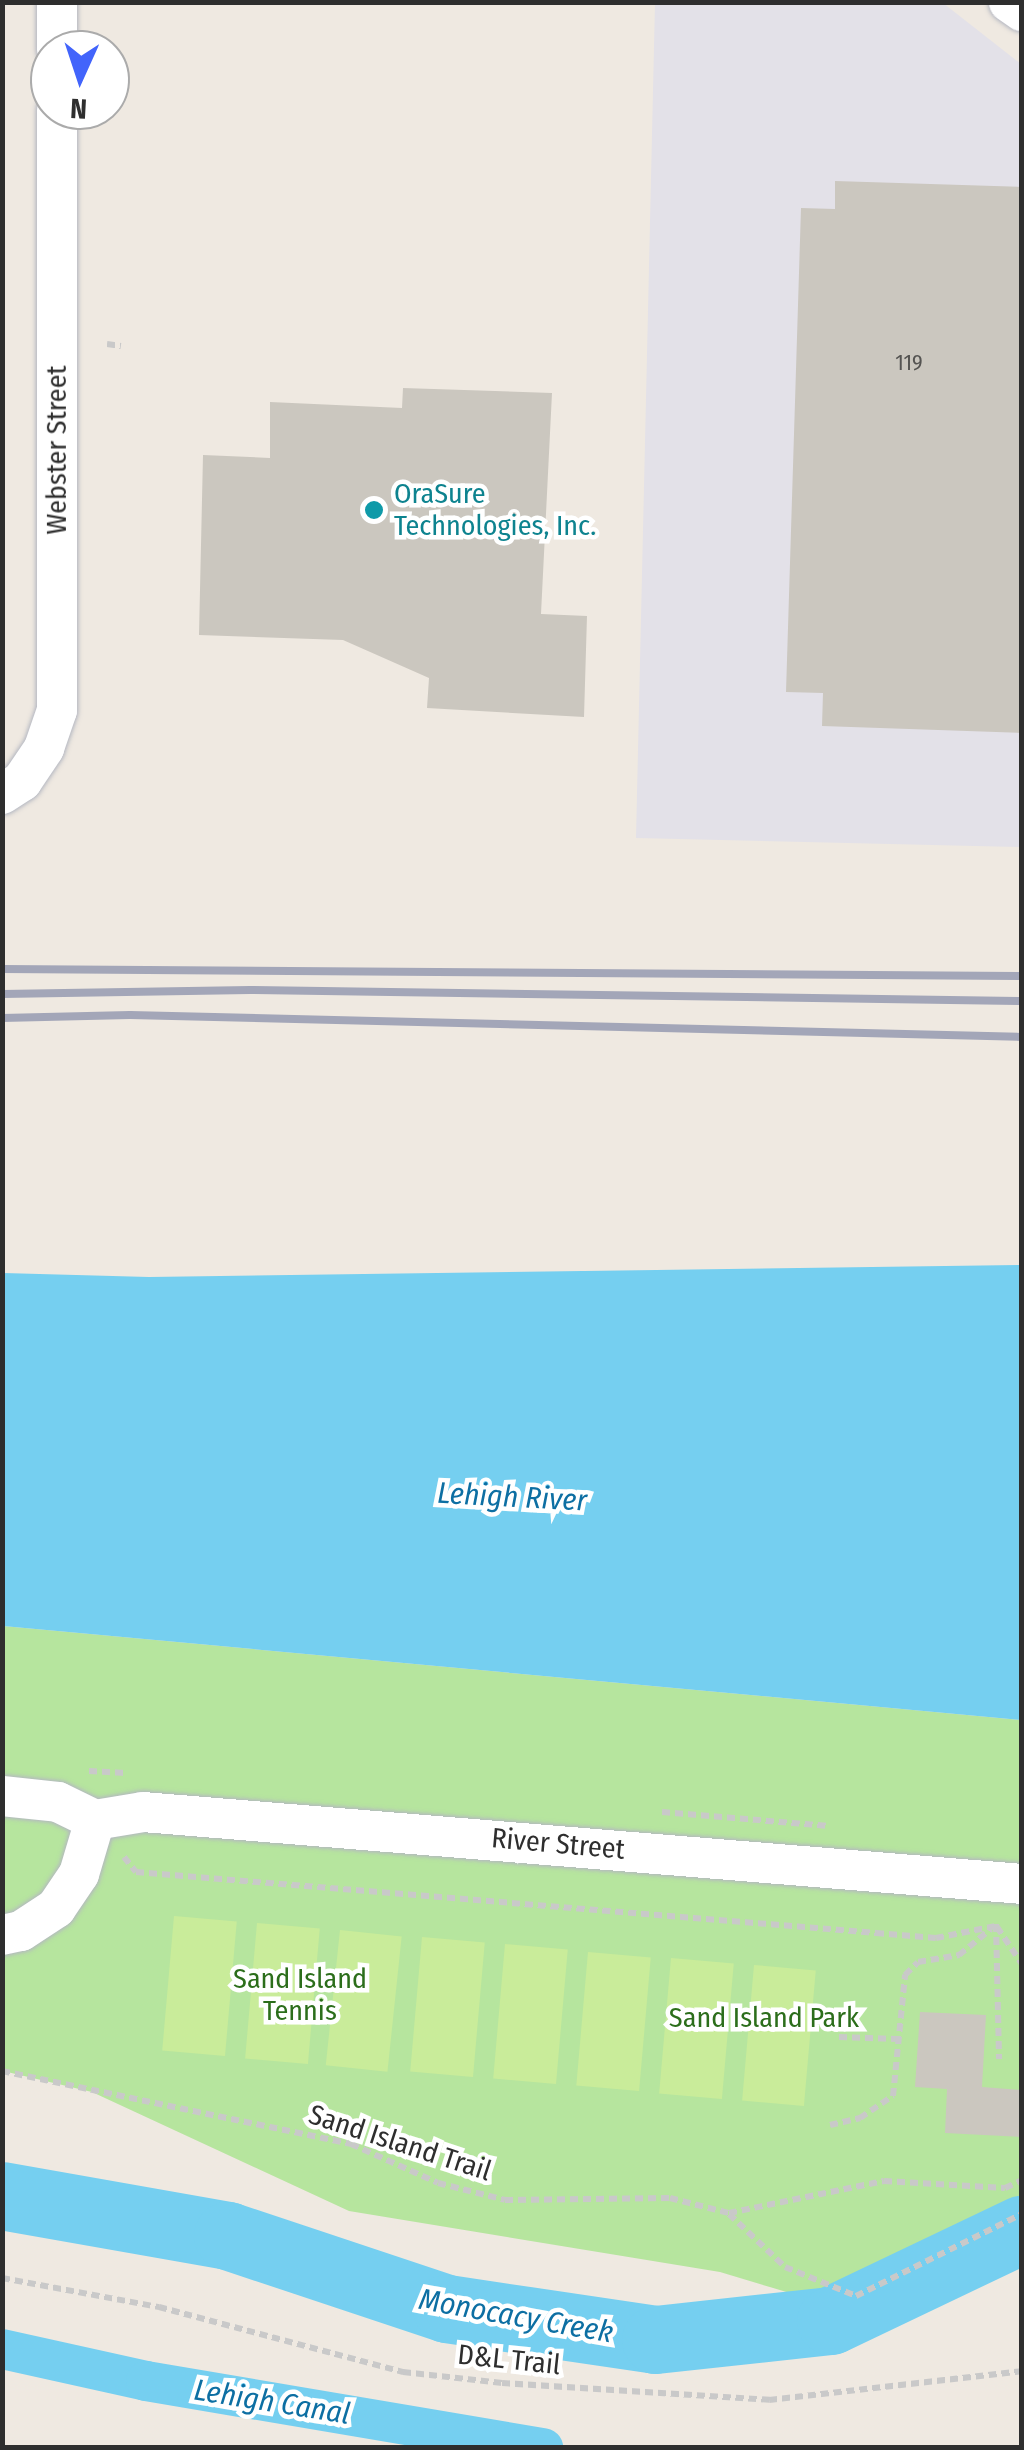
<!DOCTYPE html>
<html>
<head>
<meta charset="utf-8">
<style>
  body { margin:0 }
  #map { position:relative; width:1024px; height:2450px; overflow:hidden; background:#efe9e1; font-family:"Fira Sans Condensed",sans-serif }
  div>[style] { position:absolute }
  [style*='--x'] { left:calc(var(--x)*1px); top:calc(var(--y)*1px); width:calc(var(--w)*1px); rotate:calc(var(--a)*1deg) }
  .industrial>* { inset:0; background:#e3e1e8 }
  .green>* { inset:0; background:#b6e59e }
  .pitch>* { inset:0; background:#c9ec9a; transform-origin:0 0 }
  .water>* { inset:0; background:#75cff0 }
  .canal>* { height:40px; margin:-20px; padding:0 20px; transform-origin:20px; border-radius:20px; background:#75cff0 }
  .river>* { height:68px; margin:-34px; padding:0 34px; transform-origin:34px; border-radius:34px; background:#75cff0 }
  .building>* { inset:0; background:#cbc7bf }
  .path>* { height:6px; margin-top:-3px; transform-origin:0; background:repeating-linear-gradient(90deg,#c9c9c9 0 8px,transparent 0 13px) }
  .roads { filter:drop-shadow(0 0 2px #b4b7c1) drop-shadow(0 0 2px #b4b7c1) }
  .minor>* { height:40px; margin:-20px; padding:0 20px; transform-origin:20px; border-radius:20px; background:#fff }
  .rail>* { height:8px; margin:-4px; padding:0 4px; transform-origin:4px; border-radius:4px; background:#a3a6b8 }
  .dots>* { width:28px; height:28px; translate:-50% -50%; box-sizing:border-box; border:5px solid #fff; border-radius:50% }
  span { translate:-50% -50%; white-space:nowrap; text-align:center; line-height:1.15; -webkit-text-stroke:9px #fff; paint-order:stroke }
  .number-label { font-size:22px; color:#555452 }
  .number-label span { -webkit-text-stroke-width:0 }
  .street-label { font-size:28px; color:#2e2e2e }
  .culture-label { font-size:28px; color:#0d838f }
  .left { translate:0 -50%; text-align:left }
  .park-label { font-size:28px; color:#2c6e1b }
  .water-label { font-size:30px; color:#0d6fa3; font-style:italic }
  .frame { position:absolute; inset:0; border:5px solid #2e2e2e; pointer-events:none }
  .north { position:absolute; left:30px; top:30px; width:100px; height:100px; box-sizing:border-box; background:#fff; border:2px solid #ababab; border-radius:50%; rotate:183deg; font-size:28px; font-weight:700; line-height:40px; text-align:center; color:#2e2e2e }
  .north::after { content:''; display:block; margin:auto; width:35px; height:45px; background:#4264fb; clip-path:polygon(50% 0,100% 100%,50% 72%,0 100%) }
</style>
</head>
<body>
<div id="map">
  <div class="industrial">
    <div style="clip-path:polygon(655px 3px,943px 3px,1021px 64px,1021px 847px,636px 838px)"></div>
  </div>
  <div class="green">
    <div style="clip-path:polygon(3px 1626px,1021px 1720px,1021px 2225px,833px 2306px,720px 2272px,349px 2211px,92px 2092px,3px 2071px)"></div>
  </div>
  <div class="pitch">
    <div style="left:174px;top:1916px;width:63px;height:135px;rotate:5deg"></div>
    <div style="left:257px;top:1923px;width:63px;height:136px;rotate:5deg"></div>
    <div style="left:340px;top:1930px;width:62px;height:136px;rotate:6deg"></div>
    <div style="left:422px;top:1937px;width:63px;height:135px;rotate:5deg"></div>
    <div style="left:505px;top:1944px;width:63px;height:135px;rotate:5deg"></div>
    <div style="left:588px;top:1952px;width:63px;height:134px;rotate:5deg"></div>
    <div style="left:671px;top:1958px;width:63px;height:136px;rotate:5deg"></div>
    <div style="left:754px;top:1965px;width:62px;height:136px;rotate:5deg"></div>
  </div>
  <div class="water">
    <div style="clip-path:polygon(1021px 1265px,1021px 1720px,3px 1626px,3px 1273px,149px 1277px)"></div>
  </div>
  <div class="canal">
    <div style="--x:2;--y:2349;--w:148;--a:12.5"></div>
    <div style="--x:146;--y:2381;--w:403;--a:9.6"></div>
  </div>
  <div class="river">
    <div style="--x:2;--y:2196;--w:230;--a:10"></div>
    <div style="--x:228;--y:2236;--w:231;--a:18.4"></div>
    <div style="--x:447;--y:2309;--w:211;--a:8.4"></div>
    <div style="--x:656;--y:2340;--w:176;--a:-6.2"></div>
    <div style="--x:831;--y:2321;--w:212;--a:-25.5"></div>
  </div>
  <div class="building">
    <div style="clip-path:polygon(835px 181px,1022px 187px,1022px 733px,822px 726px,823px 693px,786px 692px,801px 208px,835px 209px)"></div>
    <div style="clip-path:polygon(403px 388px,552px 393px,541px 614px,587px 616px,584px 717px,427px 708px,429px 678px,343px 640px,199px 635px,203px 455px,270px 458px,270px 402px,402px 408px)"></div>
    <div style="clip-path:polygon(920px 2012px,986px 2015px,982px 2087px,1022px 2090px,1022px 2137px,945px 2133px,947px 2089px,915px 2087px)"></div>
  </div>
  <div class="path">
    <div style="--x:107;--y:344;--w:14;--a:8"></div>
    <div style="--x:89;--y:1771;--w:37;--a:3"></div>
    <div style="--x:662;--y:1812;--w:168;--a:4.8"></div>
    <div style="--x:124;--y:1857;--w:19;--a:51"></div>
    <div style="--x:136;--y:1872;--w:743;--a:4.71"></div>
    <div style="--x:876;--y:1933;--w:60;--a:4.8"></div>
    <div style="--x:936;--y:1938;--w:61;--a:-11.3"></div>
    <div style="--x:996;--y:1924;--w:135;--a:88.7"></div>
    <div style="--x:997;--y:1927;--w:45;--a:56"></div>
    <div style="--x:839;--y:2037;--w:58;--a:2"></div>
    <div style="--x:2;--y:2071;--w:357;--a:11.8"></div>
    <div style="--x:351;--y:2144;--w:95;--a:24.1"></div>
    <div style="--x:438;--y:2183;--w:69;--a:14.2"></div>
    <div style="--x:505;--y:2200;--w:165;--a:-0.7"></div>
    <div style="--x:670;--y:2198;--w:61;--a:14.3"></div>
    <div style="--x:729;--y:2213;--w:158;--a:-11.7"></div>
    <div style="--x:884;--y:2181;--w:121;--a:3.3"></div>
    <div style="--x:1005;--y:2188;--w:19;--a:-25"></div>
    <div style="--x:830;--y:2125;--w:31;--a:-13"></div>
    <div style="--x:860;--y:2118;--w:40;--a:-34"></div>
    <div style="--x:893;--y:2096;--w:122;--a:-84.3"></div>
    <div style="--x:905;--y:1975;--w:18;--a:-45"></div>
    <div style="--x:918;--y:1962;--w:42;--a:-9.7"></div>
    <div style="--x:959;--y:1955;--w:41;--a:-39.1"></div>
    <div style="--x:729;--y:2214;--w:77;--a:43.4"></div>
    <div style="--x:785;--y:2267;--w:77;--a:22.2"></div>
    <div style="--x:856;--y:2296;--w:185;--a:-26.3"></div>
    <div style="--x:2;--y:2278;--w:160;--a:10.5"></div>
    <div style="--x:159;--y:2307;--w:253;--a:14.9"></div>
    <div style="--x:403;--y:2372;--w:100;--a:6.3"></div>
    <div style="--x:502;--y:2383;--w:268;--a:3.6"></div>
    <div style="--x:769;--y:2400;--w:255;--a:-6.5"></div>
  </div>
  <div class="roads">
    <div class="minor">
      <div style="--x:1009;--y:2;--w:16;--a:35"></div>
      <div style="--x:57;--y:50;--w:48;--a:-90"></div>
      <div style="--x:2;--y:794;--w:24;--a:-33"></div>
      <div style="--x:22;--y:781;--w:40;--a:-56"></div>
      <div style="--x:44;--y:748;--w:40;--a:-71.1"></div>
      <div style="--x:57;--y:710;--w:600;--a:-90"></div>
      <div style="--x:2;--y:1796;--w:56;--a:6.1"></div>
      <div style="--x:58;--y:1802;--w:41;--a:25.9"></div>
      <div style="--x:95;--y:1820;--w:49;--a:-9.5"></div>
      <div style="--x:143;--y:1812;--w:882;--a:4.68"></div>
      <div style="--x:2;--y:1935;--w:19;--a:-12"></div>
      <div style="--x:21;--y:1931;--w:42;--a:-33.3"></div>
      <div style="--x:56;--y:1908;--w:41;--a:-55.9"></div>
      <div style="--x:79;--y:1874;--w:56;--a:-73.5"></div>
    </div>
  </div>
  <div class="rail">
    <div style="--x:2;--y:969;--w:1020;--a:0.39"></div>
    <div style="--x:2;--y:994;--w:248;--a:-0.9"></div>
    <div style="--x:250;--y:990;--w:772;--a:0.82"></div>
    <div style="--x:2;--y:1018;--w:128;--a:-1.3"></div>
    <div style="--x:130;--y:1015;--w:892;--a:1.41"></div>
  </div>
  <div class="dots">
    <div style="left:374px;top:510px;background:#0f9aa8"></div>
  </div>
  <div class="number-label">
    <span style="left:909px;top:363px">119</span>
  </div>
  <div class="street-label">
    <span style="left:57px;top:450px;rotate:-90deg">Webster Street</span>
    <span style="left:558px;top:1844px;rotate:5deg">River Street</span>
    <span style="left:400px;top:2143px;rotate:18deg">Sand Island Trail</span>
    <span style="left:509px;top:2360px;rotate:6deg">D&amp;L Trail</span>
  </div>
  <div class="culture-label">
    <span class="left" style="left:394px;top:510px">OraSure<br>Technologies, Inc.</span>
  </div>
  <div class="park-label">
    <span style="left:300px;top:1995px">Sand Island<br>Tennis</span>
    <span style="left:764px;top:2018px">Sand Island Park</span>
  </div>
  <div class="water-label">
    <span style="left:512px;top:1497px;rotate:3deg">Lehigh River</span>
    <span style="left:516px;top:2316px;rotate:10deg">Monocacy Creek</span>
    <span style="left:272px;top:2402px;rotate:9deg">Lehigh Canal</span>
  </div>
  <div class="frame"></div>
  <div class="north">N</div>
</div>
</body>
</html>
